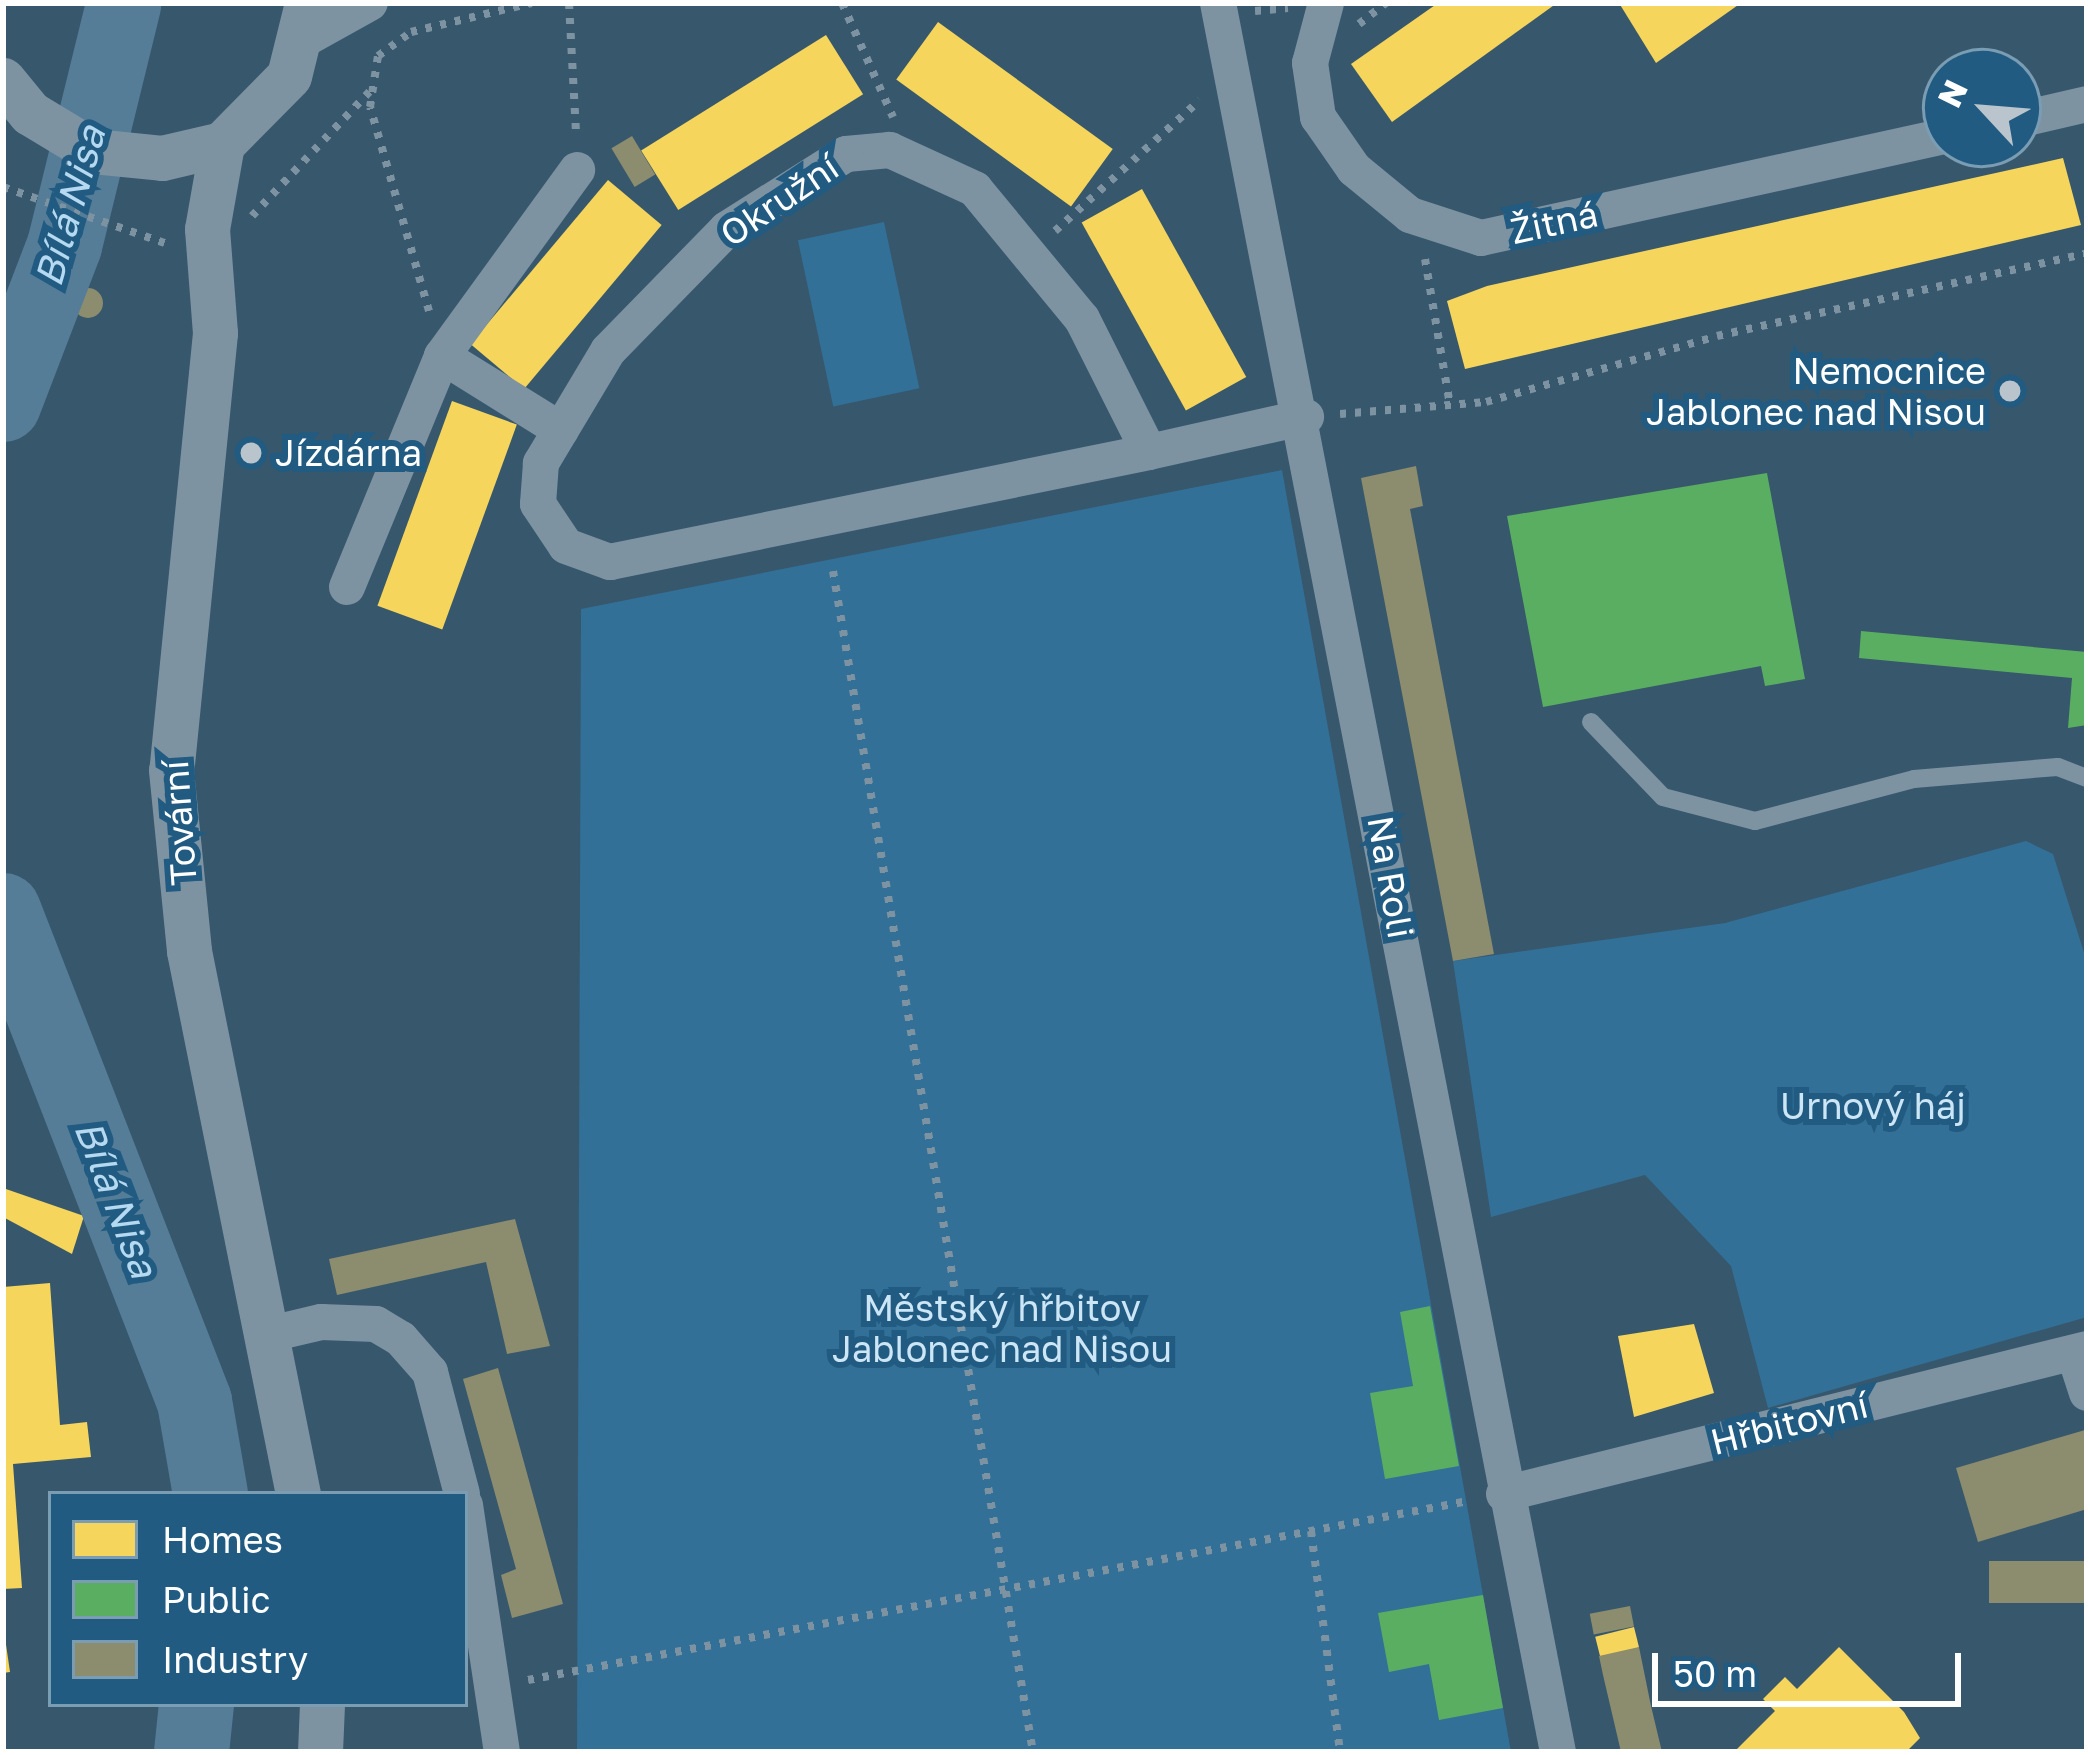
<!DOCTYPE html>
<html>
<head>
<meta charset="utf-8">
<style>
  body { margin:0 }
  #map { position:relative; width:2090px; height:1755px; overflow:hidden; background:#37576c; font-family:"Golos Text",sans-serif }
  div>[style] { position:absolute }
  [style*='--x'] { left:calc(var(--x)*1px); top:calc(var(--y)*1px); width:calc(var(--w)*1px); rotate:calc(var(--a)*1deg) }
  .green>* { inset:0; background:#327097; transform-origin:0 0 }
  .homes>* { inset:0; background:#f6d55c; transform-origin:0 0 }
  .public>* { inset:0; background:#5aae61 }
  .industry>* { inset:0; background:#8c8c6e; transform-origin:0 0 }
  .round { border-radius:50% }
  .stream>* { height:12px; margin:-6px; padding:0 6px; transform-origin:6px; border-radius:6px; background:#557d98 }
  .river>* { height:75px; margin:-37.5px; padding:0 37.5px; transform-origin:37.5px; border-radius:37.5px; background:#557d98 }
  .path>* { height:8px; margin-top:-4px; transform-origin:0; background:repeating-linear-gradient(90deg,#7d93a2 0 6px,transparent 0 15px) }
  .service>* { height:18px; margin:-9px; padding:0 9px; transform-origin:9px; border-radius:9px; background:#7d93a2 }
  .minor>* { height:36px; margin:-18px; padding:0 18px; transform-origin:18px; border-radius:18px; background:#7d93a2 }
  .tertiary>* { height:45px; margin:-22.5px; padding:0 22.5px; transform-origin:22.5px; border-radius:22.5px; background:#7d93a2 }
  .dots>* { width:33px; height:33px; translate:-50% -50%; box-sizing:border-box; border:6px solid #215b82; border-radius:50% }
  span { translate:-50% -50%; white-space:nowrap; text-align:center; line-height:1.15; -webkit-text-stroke:12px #215b82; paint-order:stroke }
  .street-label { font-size:36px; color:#fff }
  .poi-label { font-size:36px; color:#fff }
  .right { translate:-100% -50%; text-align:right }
  .left { translate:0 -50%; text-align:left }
  .park-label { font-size:36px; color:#cce6f6 }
  .water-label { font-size:39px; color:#b4d9f0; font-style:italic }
  .frame { position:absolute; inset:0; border:6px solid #fff; pointer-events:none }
  .legend { position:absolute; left:48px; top:1491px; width:420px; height:216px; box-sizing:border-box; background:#215b82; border:3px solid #7a9db4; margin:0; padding:15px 21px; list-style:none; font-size:36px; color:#fff }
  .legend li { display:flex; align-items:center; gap:24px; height:60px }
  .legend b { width:60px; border:3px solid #7a9db4 }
  .north { position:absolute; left:1922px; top:48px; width:120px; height:120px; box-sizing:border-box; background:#215b82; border:3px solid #7a9db4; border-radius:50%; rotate:296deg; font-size:33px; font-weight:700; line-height:48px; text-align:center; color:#fff }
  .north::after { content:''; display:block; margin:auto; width:42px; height:54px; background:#b9c4cc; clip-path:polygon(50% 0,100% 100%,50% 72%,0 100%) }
  .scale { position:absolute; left:1652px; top:1653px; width:309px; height:54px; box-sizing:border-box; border:6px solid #fff; border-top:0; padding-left:15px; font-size:36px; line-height:42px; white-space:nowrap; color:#fff; -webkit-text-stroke:9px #215b82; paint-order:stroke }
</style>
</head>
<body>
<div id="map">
  <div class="green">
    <div style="left:884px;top:222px;width:170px;height:88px;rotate:78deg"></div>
    <div style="clip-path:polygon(1282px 470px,1511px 1752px,577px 1752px,581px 609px)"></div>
    <div style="clip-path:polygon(2026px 841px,2053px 854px,2087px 962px,2087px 1317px,1768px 1408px,1731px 1266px,1645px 1175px,1491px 1217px,1453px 961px,1725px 923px)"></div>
  </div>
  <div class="homes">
    <div style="clip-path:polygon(1438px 3px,1557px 3px,1392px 122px,1351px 64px)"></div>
    <div style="clip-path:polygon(1619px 3px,1741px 3px,1656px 63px)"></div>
    <div style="left:938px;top:22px;width:216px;height:71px;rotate:36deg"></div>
    <div style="left:826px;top:35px;width:70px;height:218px;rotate:58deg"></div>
    <div style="clip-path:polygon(2063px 158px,2081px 225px,1465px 369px,1447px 301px,1487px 286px)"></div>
    <div style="left:608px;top:180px;width:70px;height:214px;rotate:40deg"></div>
    <div style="left:1142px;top:189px;width:215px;height:69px;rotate:61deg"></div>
    <div style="left:452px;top:401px;width:69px;height:218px;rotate:20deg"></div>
    <div style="clip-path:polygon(3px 1188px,84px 1216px,72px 1254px,3px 1217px)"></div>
    <div style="clip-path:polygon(50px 1283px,60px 1425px,87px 1422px,91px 1457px,13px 1464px,22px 1588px,3px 1589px,3px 1287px)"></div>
    <div style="clip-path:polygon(1694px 1324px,1714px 1393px,1634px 1417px,1618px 1336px)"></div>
    <div style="clip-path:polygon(3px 1624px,10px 1672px,3px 1673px)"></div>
    <div style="left:1634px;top:1627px;width:21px;height:40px;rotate:76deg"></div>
    <div style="clip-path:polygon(1839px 1647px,1904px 1712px,1920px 1738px,1906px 1752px,1734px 1752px,1775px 1711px,1763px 1699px,1785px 1677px,1797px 1689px)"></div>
  </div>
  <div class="public">
    <div style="clip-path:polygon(1767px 473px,1805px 679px,1765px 686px,1761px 666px,1543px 707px,1507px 516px)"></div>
    <div style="clip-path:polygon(1861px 631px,2087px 652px,2087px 725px,2068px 728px,2072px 678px,1859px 658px)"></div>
    <div style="clip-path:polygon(1430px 1306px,1459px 1466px,1385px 1479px,1370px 1393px,1413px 1386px,1400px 1312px)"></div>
    <div style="clip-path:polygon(1483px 1595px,1503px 1708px,1439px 1720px,1429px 1664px,1389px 1672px,1378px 1613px)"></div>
  </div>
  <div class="industry">
    <div style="left:632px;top:136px;width:45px;height:24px;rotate:59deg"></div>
    <div class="round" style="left:73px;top:288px;width:30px;height:30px"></div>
    <div style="clip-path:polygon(1416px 466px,1423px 506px,1410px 509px,1494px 954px,1453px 961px,1361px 478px)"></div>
    <div style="clip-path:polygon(515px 1219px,550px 1346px,507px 1354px,486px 1262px,337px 1295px,329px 1259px)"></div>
    <div style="clip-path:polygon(498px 1368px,563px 1604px,512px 1618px,501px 1575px,516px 1569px,463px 1379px)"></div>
    <div style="clip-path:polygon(2085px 1430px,2087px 1509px,1978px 1542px,1956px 1468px)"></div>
    <div style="left:2087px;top:1561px;width:42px;height:98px;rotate:90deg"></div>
    <div style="left:1630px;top:1606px;width:21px;height:41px;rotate:79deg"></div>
    <div style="clip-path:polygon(1639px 1647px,1651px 1706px,1662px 1752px,1621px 1752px,1603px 1675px,1599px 1656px)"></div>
  </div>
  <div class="stream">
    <div style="--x:123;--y:4;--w:1;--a:-45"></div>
  </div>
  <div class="river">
    <div style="--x:3;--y:404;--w:170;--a:-69"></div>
    <div style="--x:64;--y:245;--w:248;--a:-76.2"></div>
    <div style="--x:3;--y:910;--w:527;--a:68.74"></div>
    <div style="--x:194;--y:1401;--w:94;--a:80.2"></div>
    <div style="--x:191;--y:1752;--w:48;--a:-84.1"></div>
  </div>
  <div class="path">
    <div style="--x:569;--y:3;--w:130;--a:86.9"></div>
    <div style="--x:842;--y:3;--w:125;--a:65.9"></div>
    <div style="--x:1255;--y:11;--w:33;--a:-5"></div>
    <div style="--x:1359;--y:24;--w:34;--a:-38"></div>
    <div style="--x:3;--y:187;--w:171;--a:19.1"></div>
    <div style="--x:252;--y:216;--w:175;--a:-46.6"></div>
    <div style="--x:1055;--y:231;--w:195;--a:-42.1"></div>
    <div style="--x:1425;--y:259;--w:148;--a:80.3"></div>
    <div style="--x:429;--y:311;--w:212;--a:-106.1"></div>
    <div style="--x:370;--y:107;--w:52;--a:-81.1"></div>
    <div style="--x:378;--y:56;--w:41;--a:-36"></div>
    <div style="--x:411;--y:32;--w:124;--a:-13.5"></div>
    <div style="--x:1340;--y:414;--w:146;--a:-4.7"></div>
    <div style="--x:1486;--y:402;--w:240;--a:-15.9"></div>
    <div style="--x:1717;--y:336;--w:379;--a:-12.6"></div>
    <div style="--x:833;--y:571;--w:1198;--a:80.39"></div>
    <div style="--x:1311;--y:1531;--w:223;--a:82.5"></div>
    <div style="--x:528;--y:1680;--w:957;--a:-10.78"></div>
  </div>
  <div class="service">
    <div style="--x:1591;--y:722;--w:104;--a:46.2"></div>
    <div style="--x:1663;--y:797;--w:95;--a:14.6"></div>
    <div style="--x:1755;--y:821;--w:164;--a:-14.8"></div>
    <div style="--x:1914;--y:779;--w:144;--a:-4.8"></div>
    <div style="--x:2058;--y:767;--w:31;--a:21"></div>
  </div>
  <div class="minor">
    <div style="--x:1218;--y:3;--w:1782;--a:79"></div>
    <div style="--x:1326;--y:3;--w:62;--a:104.9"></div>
    <div style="--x:1310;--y:63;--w:55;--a:81.6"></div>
    <div style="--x:1318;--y:117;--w:63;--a:55.3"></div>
    <div style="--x:1354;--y:169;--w:72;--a:39.4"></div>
    <div style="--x:1410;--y:215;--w:75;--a:17.9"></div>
    <div style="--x:1481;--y:238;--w:476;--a:-12.4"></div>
    <div style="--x:305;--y:39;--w:74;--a:-29"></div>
    <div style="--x:2018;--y:120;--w:71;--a:-13.1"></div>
    <div style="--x:442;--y:356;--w:140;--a:31.9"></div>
    <div style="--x:1149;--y:452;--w:149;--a:-116.7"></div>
    <div style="--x:1082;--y:319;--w:168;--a:-129.5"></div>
    <div style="--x:975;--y:189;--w:94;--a:-155.4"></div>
    <div style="--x:890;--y:150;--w:44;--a:174.8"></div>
    <div style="--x:846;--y:154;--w:141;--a:147.8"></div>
    <div style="--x:727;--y:229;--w:170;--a:134.3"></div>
    <div style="--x:608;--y:351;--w:131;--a:120.9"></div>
    <div style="--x:541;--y:463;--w:41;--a:94.2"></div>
    <div style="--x:538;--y:504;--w:50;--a:56.3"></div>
    <div style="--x:566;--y:546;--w:47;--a:20"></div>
    <div style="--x:610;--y:562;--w:550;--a:-11.53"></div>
    <div style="--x:1149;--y:452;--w:161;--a:-12.6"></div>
    <div style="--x:347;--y:587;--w:250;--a:-67.6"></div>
    <div style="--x:442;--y:356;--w:230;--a:-54"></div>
    <div style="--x:266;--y:1335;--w:57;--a:-13.3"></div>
    <div style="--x:321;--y:1322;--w:55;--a:2.1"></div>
    <div style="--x:376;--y:1324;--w:29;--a:31"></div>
    <div style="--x:401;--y:1339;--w:44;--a:48.7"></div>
    <div style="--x:430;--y:1372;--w:126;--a:75.3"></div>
    <div style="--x:2074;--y:1353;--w:42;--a:72"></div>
    <div style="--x:1504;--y:1494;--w:601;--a:-13.97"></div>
    <div style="--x:465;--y:1505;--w:250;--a:81.5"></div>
  </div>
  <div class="tertiary">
    <div style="--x:3;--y:80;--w:43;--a:50.7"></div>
    <div style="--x:30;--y:113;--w:74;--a:31.1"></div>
    <div style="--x:93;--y:151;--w:69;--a:5.8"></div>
    <div style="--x:162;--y:158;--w:62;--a:-13.1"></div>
    <div style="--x:222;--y:144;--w:95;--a:-45.4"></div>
    <div style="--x:289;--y:76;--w:75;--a:-76.1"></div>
    <div style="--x:222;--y:144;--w:86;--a:100"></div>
    <div style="--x:207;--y:229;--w:104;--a:85.6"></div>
    <div style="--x:215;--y:333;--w:439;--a:95.7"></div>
    <div style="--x:171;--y:770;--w:182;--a:84.3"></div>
    <div style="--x:189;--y:951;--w:554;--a:78.65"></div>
    <div style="--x:320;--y:1752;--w:48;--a:-87.6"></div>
  </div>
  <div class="dots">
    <div style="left:2010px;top:391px;background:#b9c4cc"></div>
    <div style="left:251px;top:453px;background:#b9c4cc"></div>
  </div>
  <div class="street-label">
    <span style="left:779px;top:200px;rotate:-34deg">Okružní</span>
    <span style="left:1554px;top:222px;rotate:-12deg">Žitná</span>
    <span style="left:179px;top:823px;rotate:-94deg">Tovární</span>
    <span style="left:1391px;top:877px;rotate:80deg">Na Roli</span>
    <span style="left:1789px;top:1423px;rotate:-14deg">Hřbitovní</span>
  </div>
  <div class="poi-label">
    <span class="right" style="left:1986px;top:391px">Nemocnice<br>Jablonec nad Nisou</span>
    <span class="left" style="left:275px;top:453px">Jízdárna</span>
  </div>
  <div class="park-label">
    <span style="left:1873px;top:1106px">Urnový háj</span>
    <span style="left:1002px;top:1328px">Městský hřbitov<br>Jablonec nad Nisou</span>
  </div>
  <div class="water-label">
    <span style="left:70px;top:206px;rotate:-74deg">Bílá Nisa</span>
    <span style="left:116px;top:1199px;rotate:69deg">Bílá Nisa</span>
  </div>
  <div class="frame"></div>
  <ul class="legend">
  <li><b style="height:33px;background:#f6d55c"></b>Homes</li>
  <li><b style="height:33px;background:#5aae61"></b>Public</li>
  <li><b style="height:33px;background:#8c8c6e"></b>Industry</li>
  </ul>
  <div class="north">N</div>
  <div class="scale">50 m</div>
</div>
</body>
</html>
